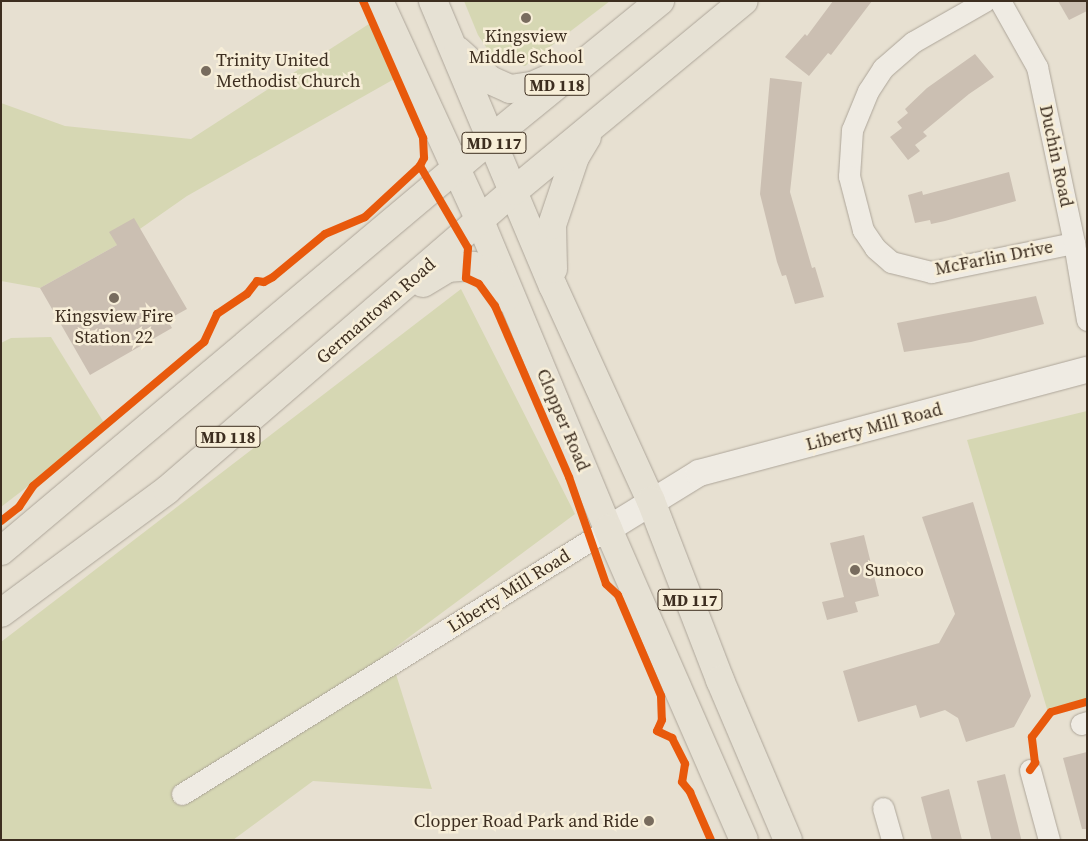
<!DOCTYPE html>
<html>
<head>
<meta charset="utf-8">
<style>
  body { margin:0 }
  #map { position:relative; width:1088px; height:841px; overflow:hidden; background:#e7e0d1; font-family:"Source Serif 4",serif }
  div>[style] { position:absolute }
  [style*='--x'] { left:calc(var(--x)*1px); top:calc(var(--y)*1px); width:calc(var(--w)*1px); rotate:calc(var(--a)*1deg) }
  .green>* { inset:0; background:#d6d7b3 }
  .building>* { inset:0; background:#cbbfb2; transform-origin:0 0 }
  .roads { filter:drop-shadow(0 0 1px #ada599) drop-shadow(0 0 1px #ada599) }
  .minor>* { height:21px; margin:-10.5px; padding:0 10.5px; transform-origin:10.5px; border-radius:10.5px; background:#efebe3 }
  .tertiary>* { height:26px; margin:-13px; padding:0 13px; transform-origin:13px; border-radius:13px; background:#efebe3 }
  .primary>* { height:28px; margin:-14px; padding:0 14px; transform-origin:14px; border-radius:14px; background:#e6e1d4 }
  .cycleway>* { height:8px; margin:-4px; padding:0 4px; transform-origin:4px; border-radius:4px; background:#e8590c }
  .dots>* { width:14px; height:14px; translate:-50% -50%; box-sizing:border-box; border:2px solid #f7eed8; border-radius:50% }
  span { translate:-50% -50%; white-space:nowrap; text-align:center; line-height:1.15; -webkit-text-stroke:5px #f7eed8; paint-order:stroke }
  .shield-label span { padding:1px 4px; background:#f7eed8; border:1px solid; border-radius:4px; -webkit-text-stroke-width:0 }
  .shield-label { font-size:16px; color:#3d2e20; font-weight:700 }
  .poi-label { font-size:18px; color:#3d2e20 }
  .left { translate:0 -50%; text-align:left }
  .right { translate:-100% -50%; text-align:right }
  .street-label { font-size:18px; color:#3d2e20 }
  .frame { position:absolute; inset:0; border:2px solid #3d2e20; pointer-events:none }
</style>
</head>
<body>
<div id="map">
  <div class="green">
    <div style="clip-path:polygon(464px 1px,610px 1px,525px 66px,492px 56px,478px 35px)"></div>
    <div style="clip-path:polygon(372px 22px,396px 78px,187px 196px,117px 245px,40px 288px,1px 281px,1px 103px,65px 126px,191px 139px)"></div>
    <div style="clip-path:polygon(461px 289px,575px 514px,389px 652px,432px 789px,313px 781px,233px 840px,1px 840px,1px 642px)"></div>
    <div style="clip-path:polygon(51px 337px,106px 426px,1px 507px,1px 343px,11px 338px)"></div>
    <div style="clip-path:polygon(1087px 411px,1087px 699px,1047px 709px,967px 440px)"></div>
  </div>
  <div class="building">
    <div style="clip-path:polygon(833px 1px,872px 1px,831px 55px,828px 53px,809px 76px,785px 57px,805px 34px,807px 36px)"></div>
    <div style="clip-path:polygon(1058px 1px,1087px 1px,1087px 11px,1069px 20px)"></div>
    <div style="clip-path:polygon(975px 54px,994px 77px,969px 94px,923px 132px,927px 136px,915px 145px,920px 151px,908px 160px,890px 137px,902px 128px,897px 122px,908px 113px,905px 109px,927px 88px)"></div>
    <div style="clip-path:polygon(770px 78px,802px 82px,790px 192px,812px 268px,815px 267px,824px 297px,795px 304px,786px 275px,782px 276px,777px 262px,760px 194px)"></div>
    <div style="clip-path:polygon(1009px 172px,1016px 201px,945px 221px,931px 224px,930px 220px,915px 223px,908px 195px,922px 191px,923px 195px)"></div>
    <div style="clip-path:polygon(134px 218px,187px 309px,167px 320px,172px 328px,90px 375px,40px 288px,117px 245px,109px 232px)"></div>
    <div style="clip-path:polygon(1036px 296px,1044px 324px,971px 342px,904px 352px,897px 323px)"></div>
    <div style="clip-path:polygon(973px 502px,1031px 696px,1014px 727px,966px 742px,958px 718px,945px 710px,920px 718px,916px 705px,858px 722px,843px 671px,939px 643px,955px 614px,922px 517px)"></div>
    <div style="clip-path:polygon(864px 535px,879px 596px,855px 602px,858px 612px,827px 620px,822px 602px,844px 597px,830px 543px)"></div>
    <div style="clip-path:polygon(1087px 752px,1087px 829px,1082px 829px,1063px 758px)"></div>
    <div style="left:1005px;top:774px;width:68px;height:29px;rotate:76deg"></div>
    <div style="clip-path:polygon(949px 789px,962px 840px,932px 840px,921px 797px)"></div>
  </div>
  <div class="roads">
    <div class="minor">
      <div style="--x:985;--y:1;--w:83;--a:150.3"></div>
      <div style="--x:913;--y:42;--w:40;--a:139"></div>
      <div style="--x:883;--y:68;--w:27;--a:123"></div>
      <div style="--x:868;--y:91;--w:42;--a:112.3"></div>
      <div style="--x:852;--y:130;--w:46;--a:93.7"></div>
      <div style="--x:849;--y:176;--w:56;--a:75.5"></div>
      <div style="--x:863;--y:230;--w:22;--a:56"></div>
      <div style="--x:875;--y:248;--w:21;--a:41"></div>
      <div style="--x:891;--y:262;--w:41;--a:14"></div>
      <div style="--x:931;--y:272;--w:146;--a:-11.5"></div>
      <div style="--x:1000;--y:1;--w:76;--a:60.7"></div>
      <div style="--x:1037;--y:67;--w:180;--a:78.1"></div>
      <div style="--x:1074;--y:243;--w:78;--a:80.4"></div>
      <div style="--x:1081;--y:724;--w:6;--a:-18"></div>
      <div style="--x:1030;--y:770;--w:73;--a:74.8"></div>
      <div style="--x:182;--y:794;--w:502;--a:-31.88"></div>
      <div style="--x:883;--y:808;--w:33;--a:74"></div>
    </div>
    <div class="tertiary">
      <div style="--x:608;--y:529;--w:107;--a:-31.6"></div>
      <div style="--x:699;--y:473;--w:401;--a:-14.9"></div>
    </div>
    <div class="primary">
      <div style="--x:379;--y:1;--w:242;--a:65.3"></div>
      <div style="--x:480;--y:221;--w:334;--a:67.4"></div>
      <div style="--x:608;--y:529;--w:339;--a:66.4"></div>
      <div style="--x:433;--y:1;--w:309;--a:67.2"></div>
      <div style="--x:553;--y:286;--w:236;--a:65.5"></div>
      <div style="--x:651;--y:501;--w:192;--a:68.9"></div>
      <div style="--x:720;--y:680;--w:174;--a:67"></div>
      <div style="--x:458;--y:51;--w:43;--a:42.2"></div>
      <div style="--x:490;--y:80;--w:22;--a:24"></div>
      <div style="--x:510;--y:89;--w:22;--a:-8"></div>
      <div style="--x:532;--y:86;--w:30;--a:-24"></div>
      <div style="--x:553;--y:269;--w:44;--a:-91.3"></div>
      <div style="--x:552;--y:225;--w:72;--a:-71.3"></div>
      <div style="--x:575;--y:157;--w:23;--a:-59"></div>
      <div style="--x:423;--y:283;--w:29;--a:-31"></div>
      <div style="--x:448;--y:268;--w:25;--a:-5"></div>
      <div style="--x:473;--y:266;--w:21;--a:35"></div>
      <div style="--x:490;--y:278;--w:25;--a:53"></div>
      <div style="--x:1;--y:551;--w:642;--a:-40.07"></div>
      <div style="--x:492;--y:138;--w:217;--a:-39.2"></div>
      <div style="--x:1;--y:613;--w:207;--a:-36.5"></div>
      <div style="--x:167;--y:490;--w:458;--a:-40.8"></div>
      <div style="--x:514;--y:191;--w:298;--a:-39.6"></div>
    </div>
  </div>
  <div class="cycleway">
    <div style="--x:363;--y:1;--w:150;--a:66.3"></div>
    <div style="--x:423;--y:138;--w:20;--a:87"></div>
    <div style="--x:424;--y:158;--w:9;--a:117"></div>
    <div style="--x:420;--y:166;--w:95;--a:59.7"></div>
    <div style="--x:468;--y:248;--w:30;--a:94"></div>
    <div style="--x:466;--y:278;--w:14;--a:25"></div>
    <div style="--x:479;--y:284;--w:27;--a:54"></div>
    <div style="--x:495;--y:306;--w:186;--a:66.6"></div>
    <div style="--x:569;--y:477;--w:113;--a:70.9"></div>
    <div style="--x:606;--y:584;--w:16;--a:43"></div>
    <div style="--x:618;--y:595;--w:110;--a:66.9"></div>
    <div style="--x:661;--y:696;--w:24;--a:88"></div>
    <div style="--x:662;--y:720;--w:12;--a:114"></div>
    <div style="--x:657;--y:731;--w:17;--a:25"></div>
    <div style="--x:672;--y:738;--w:29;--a:63"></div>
    <div style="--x:685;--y:764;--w:18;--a:99"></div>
    <div style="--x:682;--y:782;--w:13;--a:51"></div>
    <div style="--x:690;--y:792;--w:52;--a:66.4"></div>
    <div style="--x:1;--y:521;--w:23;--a:-38"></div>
    <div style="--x:19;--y:507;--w:25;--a:-56"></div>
    <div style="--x:33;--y:486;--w:224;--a:-40.1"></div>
    <div style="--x:204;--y:342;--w:31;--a:-65"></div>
    <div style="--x:217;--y:314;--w:36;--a:-34"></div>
    <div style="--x:247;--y:294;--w:16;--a:-52"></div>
    <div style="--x:257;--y:281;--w:7;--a:8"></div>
    <div style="--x:264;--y:282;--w:10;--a:-29"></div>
    <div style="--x:273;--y:277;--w:67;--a:-39.6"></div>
    <div style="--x:325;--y:234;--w:43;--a:-23"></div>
    <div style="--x:365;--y:217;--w:75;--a:-42.8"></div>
    <div style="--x:1030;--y:770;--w:9;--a:-54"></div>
    <div style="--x:1035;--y:763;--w:26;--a:-97"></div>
    <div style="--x:1032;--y:737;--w:31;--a:-53"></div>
    <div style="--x:1051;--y:712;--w:37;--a:-16"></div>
  </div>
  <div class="dots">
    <div style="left:526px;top:18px;background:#786c5e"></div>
    <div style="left:206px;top:71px;background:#786c5e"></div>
    <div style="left:114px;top:298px;background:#786c5e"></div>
    <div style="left:855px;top:570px;background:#786c5e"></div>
    <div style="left:649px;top:821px;background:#786c5e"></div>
  </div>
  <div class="shield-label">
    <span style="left:557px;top:85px">MD 118</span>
    <span style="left:494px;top:143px">MD 117</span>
    <span style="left:228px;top:437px">MD 118</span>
    <span style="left:690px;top:600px">MD 117</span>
  </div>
  <div class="poi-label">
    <span style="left:526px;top:47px">Kingsview<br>Middle School</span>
    <span class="left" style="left:216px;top:71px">Trinity United<br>Methodist Church</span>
    <span style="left:114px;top:327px">Kingsview Fire<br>Station 22</span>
    <span class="left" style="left:865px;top:570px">Sunoco</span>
    <span class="right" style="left:639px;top:821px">Clopper Road Park and Ride</span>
  </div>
  <div class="street-label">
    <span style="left:1056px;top:156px;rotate:78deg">Duchin Road</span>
    <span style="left:994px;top:258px;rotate:-11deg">McFarlin Drive</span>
    <span style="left:376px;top:311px;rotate:-41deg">Germantown Road</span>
    <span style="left:563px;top:420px;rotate:67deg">Clopper Road</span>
    <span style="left:874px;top:427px;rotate:-15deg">Liberty Mill Road</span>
    <span style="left:509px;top:591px;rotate:-32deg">Liberty Mill Road</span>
  </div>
  <div class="frame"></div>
</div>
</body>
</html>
